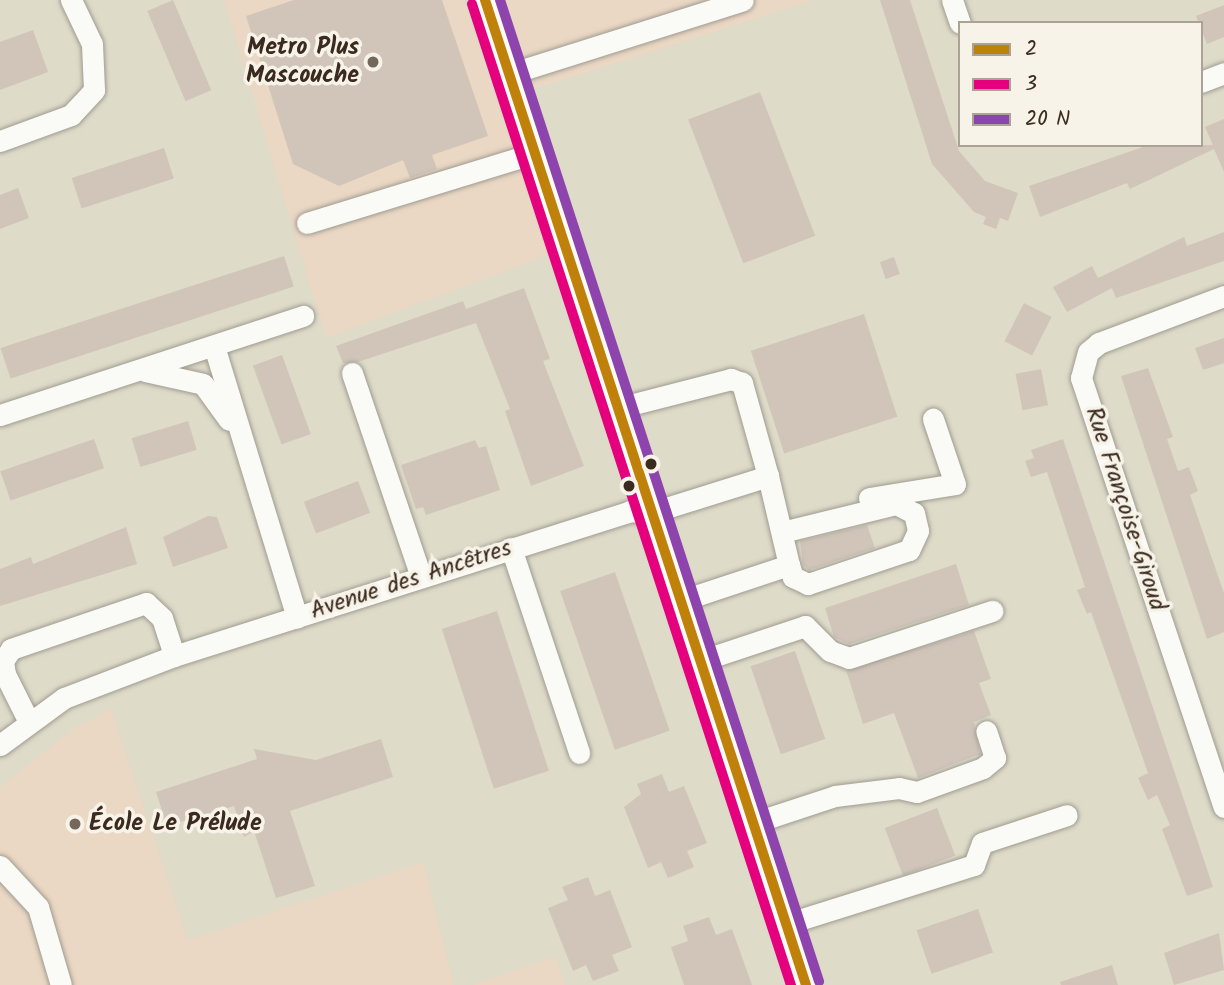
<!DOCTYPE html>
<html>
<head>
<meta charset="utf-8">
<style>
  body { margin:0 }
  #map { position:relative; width:1224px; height:985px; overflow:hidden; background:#dedbc9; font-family:Kalam,sans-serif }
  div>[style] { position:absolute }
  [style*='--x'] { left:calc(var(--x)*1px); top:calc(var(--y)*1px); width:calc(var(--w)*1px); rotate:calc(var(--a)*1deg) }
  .built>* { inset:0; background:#ead7c4 }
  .building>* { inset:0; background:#d1c5ba; transform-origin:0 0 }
  .roads { filter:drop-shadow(0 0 2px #a09c90) drop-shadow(0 0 2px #a09c90) }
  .minor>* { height:21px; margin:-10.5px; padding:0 10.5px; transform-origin:10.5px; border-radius:10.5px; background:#fafaf7 }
  .major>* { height:26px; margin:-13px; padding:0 13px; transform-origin:13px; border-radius:13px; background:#fafaf7 }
  .bus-1>* { height:10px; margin:-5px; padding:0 5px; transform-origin:5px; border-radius:5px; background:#bf8109 }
  .bus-2>* { height:10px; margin:-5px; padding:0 5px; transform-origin:5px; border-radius:5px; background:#e5007d }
  .bus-3>* { height:10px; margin:-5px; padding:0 5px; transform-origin:5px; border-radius:5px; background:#8e44ad }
  .dots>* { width:19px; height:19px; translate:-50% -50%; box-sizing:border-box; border:4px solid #f7f3e8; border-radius:50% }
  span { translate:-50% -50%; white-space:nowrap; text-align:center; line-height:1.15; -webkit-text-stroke:7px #f7f3e8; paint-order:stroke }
  .poi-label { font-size:24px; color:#3b2a1e; font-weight:700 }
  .right { translate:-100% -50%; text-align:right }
  .left { translate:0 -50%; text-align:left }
  .street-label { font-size:24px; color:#3b2a1e }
  .legend { position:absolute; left:958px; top:21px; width:245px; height:126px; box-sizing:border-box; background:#f7f3e8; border:2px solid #aca397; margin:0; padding:9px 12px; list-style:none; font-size:21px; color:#3b2a1e }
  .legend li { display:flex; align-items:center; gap:14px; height:35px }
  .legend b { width:35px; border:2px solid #aca397 }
</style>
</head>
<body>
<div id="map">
  <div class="built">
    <div style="clip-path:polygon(224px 0,464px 0,548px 255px,326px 338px)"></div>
    <div style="clip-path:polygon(502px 0,814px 0,531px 90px)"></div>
    <div style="clip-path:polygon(111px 709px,188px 940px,423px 862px,454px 985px,0 985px,0 787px,74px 729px)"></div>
    <div style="clip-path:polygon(556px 956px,565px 985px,472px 985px)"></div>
  </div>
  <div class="building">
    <div style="left:173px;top:0;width:98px;height:28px;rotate:67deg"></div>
    <div style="clip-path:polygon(294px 0,442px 0,488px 136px,432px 155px,437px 169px,410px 178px,403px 160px,339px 186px,293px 164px,246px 16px)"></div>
    <div style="clip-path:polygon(880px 0,910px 0,959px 151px,985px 181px,1018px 193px,1008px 221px,1000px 218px,996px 229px,983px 224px,986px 217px,974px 212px,932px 164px)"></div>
    <div style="clip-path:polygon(1224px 5px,1224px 37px,1207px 44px,1196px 16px)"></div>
    <div style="clip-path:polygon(33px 30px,48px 72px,0 90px,0 42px)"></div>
    <div style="left:760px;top:92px;width:154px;height:77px;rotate:69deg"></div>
    <div style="clip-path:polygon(1224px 119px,1224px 172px,1214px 149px,1130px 189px,1127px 183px,1040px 217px,1029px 186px,1149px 145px,1213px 145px,1205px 127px)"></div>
    <div style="left:164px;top:148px;width:32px;height:97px;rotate:72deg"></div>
    <div style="clip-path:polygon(18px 188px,29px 218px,0 229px,0 195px)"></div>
    <div style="clip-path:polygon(1224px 232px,1224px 261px,1116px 298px,1112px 288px,1067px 312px,1053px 287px,1092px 266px,1098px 278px,1184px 237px,1187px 246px)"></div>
    <div style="left:284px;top:256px;width:32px;height:298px;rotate:72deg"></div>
    <div style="left:894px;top:257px;width:18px;height:15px;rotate:71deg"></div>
    <div style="clip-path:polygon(524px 288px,550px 359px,543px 361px,584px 466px,531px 486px,505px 411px,510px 409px,476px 323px,358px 362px,343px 363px,336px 346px,463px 301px,466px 309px)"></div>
    <div style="left:1024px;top:303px;width:31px;height:43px;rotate:27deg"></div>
    <div style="left:864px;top:314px;width:108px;height:119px;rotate:72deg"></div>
    <div style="clip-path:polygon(1224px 338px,1224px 363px,1203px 370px,1195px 348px)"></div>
    <div style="left:282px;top:355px;width:84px;height:31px;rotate:70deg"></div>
    <div style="clip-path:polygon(1148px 368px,1173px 437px,1167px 439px,1178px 471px,1189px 467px,1198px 491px,1190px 495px,1224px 593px,1224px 632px,1207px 639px,1121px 376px)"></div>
    <div style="left:1041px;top:369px;width:37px;height:26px;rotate:79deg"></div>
    <div style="left:188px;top:421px;width:30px;height:59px;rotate:73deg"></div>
    <div style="left:94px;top:439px;width:31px;height:99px;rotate:71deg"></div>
    <div style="clip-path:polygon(1063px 439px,1213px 887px,1187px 896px,1162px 829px,1170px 825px,1157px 795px,1148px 800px,1138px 778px,1148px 773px,1091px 612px,1087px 614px,1077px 590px,1085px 587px,1047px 472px,1031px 477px,1025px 461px,1034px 458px,1031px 450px)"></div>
    <div style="clip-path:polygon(475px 440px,479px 448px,486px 446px,500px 490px,426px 515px,423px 507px,416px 509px,401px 465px)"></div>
    <div style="left:358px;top:481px;width:34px;height:58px;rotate:69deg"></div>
    <div style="clip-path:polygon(208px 516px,217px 517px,228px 548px,173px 567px,163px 537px)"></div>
    <div style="clip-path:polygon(867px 525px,875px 548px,809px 570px,803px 565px,800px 541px)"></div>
    <div style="clip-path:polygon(126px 527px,137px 564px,0 606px,0 569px,31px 557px,33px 564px)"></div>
    <div style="clip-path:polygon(956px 564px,969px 605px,849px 644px,834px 637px,825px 608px)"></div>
    <div style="left:615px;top:572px;width:168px;height:58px;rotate:71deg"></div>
    <div style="left:497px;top:611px;width:168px;height:58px;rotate:72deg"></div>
    <div style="clip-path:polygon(974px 631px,991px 679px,979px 683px,991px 715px,974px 722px,980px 754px,918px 778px,894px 713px,863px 724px,846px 670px)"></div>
    <div style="left:795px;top:651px;width:93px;height:47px;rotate:71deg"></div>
    <div style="clip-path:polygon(381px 739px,393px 777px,290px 811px,315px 886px,276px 898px,254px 831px,244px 837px,234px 806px,167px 826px,156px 792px,257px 759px,254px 749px,316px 760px)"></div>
    <div style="clip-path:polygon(662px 774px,669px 792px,684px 786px,707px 843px,687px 851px,694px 867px,668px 878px,661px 862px,648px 868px,624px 807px,641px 794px,637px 784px)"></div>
    <div style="left:937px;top:808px;width:51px;height:56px;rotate:69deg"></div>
    <div style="clip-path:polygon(588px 877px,595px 896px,610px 890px,632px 947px,612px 955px,619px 971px,593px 981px,586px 965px,573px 971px,548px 908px,568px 900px,562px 887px)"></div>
    <div style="left:978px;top:909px;width:46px;height:65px;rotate:71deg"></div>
    <div style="clip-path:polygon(709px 917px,716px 935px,732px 929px,752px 985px,684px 985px,671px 947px,688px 941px,683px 926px)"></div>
    <div style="clip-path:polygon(1219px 933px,1224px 970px,1174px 985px,1164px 953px)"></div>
    <div style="clip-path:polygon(1112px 965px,1118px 985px,1061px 985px,1060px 982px)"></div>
  </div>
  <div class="roads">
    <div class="minor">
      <div style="--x:952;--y:0;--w:24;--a:71"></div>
      <div style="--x:509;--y:74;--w:245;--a:-17.5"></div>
      <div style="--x:1201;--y:82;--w:25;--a:-21"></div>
      <div style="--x:0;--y:141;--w:76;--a:-20.1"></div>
      <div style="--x:71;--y:115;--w:34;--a:-47"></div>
      <div style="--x:94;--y:90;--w:46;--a:-92.5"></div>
      <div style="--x:92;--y:44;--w:49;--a:-115.5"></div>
      <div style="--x:307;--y:223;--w:238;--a:-17.1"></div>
      <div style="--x:1224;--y:296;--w:134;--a:159.4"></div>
      <div style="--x:1099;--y:343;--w:14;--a:141"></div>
      <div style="--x:1088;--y:352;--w:27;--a:105"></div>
      <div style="--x:1081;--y:378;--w:452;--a:71.6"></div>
      <div style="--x:214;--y:346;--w:284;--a:73"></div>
      <div style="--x:145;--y:371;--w:59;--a:12.6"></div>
      <div style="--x:203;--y:384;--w:44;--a:54.2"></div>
      <div style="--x:352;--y:373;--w:215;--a:71.3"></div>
      <div style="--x:0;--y:415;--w:319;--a:-18.1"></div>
      <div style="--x:869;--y:498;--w:87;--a:-9.2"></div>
      <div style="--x:955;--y:484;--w:69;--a:-108.7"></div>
      <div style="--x:782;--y:532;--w:117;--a:-13.8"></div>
      <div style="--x:896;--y:504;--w:20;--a:27"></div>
      <div style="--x:914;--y:513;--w:18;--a:77"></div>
      <div style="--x:918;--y:531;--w:21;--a:115"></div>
      <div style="--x:909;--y:550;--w:107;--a:161.4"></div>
      <div style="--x:808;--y:584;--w:17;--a:-155"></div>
      <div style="--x:793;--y:577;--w:13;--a:-108"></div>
      <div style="--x:511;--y:548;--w:216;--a:71.6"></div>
      <div style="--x:680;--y:601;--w:115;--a:-18.3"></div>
      <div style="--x:789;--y:565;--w:91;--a:-103.3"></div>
      <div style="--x:700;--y:661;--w:111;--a:-18.4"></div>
      <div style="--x:805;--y:626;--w:35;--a:45"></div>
      <div style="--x:830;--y:651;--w:20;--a:20"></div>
      <div style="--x:849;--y:658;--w:151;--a:-18.2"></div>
      <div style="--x:29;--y:722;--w:54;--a:-116.6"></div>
      <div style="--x:5;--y:674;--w:13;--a:-99"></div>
      <div style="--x:3;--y:661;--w:14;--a:-56"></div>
      <div style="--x:11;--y:649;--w:143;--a:-18.8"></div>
      <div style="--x:146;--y:603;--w:22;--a:43"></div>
      <div style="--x:162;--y:618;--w:40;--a:72"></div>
      <div style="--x:0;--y:745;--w:79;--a:-36.3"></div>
      <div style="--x:64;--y:698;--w:118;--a:-20.9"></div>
      <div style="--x:174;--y:656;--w:478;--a:-17.6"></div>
      <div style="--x:630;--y:511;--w:20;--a:6"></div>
      <div style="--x:650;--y:513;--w:124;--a:-17.4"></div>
      <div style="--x:768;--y:476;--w:97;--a:-105.6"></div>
      <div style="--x:742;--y:383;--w:12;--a:-160"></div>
      <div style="--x:731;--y:379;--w:117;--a:165.6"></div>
      <div style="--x:753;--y:823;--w:86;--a:-18.2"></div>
      <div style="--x:835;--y:796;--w:64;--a:-7.1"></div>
      <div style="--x:899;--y:788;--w:18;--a:13"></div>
      <div style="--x:917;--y:792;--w:70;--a:-20"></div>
      <div style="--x:983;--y:768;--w:16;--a:-40"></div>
      <div style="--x:995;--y:758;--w:28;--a:-108"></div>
      <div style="--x:0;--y:866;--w:56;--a:47.2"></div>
      <div style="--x:38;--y:907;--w:81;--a:73.6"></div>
      <div style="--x:786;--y:924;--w:197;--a:-17.4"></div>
      <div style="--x:974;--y:865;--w:23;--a:-70"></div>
      <div style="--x:982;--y:843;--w:89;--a:-18.2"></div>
    </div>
    <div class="major">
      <div style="--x:485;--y:0;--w:1036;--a:71.95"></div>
    </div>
  </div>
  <div class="bus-1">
    <div style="--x:485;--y:0;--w:1036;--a:71.95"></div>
  </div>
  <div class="bus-2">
    <div style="--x:472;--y:4;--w:1032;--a:71.99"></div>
  </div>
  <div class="bus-3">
    <div style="--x:500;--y:0;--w:1032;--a:71.99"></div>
  </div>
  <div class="dots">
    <div style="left:373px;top:62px;background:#74685a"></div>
    <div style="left:651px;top:464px;background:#3b2a1e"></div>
    <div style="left:629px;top:486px;background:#3b2a1e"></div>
    <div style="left:75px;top:824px;background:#74685a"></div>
  </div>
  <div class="poi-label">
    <span class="right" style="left:359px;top:62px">Metro Plus<br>Mascouche</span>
    <span class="left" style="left:89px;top:824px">École Le Prélude</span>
  </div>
  <div class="street-label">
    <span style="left:1125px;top:509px;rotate:72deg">Rue Françoise-Giroud</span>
    <span style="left:411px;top:580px;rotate:-18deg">Avenue des Ancêtres</span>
  </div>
  <ul class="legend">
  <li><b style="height:9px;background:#bf8109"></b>2</li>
  <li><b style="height:9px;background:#e5007d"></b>3</li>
  <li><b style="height:9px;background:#8e44ad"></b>20 N</li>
  </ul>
</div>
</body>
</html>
